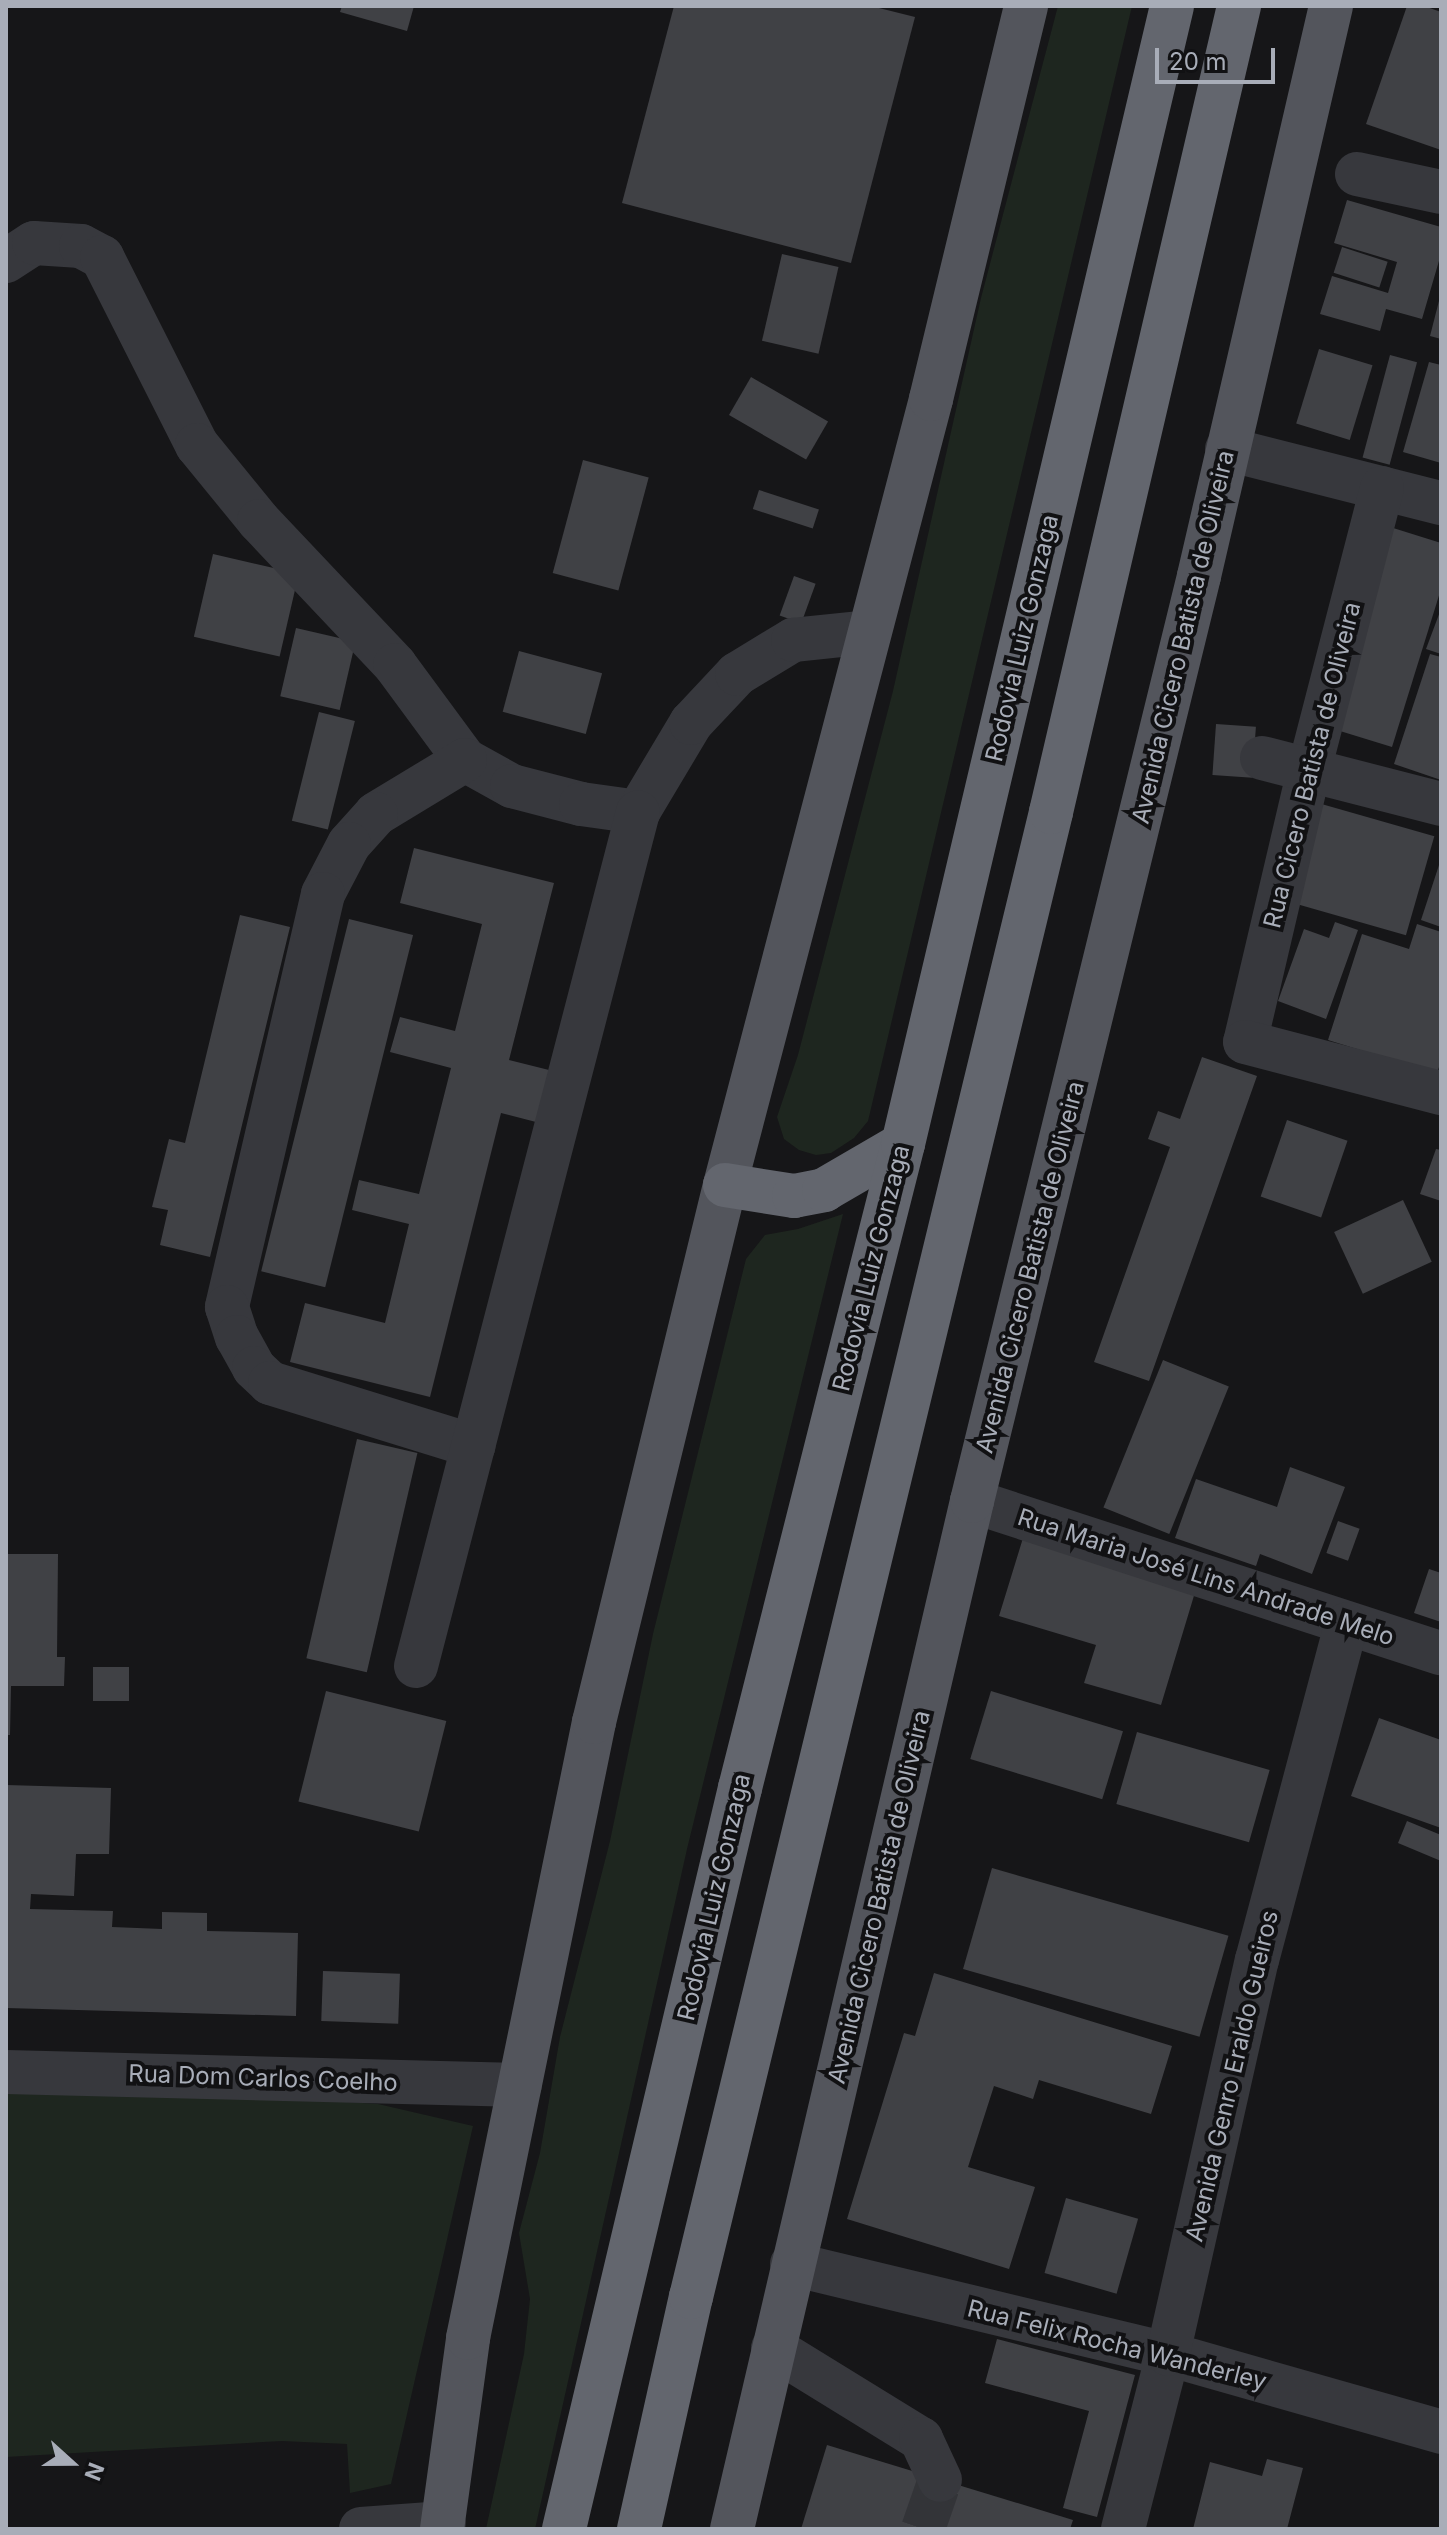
<!DOCTYPE html>
<html>
<head>
<meta charset="utf-8">
<style>
  body { margin:0 }
  #map { position:relative; width:1447px; height:2535px; overflow:hidden; background:#161618; font-family:Inter,sans-serif }
  div>[style] { position:absolute }
  [style*='--x'] { left:calc(var(--x)*1px); top:calc(var(--y)*1px); width:calc(var(--w)*1px); rotate:calc(var(--a)*1deg) }
  .green>* { inset:0; background:#1e261f }
  .building>* { inset:0; background:#404145; transform-origin:0 0 }
  .minor-tunnel>* { height:44px; margin-top:-22px; transform-origin:0; background:repeating-linear-gradient(90deg,#333438 0 44px,transparent 0 66px) }
  .minor>* { height:44px; margin:-22px; padding:0 22px; transform-origin:22px; border-radius:22px; background:#37383d }
  .major>* { height:44px; margin:-22px; padding:0 22px; transform-origin:22px; border-radius:22px; background:#53555c }
  .highway>* { height:44px; margin:-22px; padding:0 22px; transform-origin:22px; border-radius:22px; background:#63666e }
  span { translate:-50% -50%; white-space:nowrap; text-align:center; line-height:1.15; -webkit-text-stroke:8px #111113; paint-order:stroke }
  .street-label { font-size:24px; color:#a8adb8 }
  .frame { position:absolute; inset:0; border:8px solid #a8adb8; pointer-events:none }
  .north { position:absolute; left:32px; top:2423px; width:80px; height:80px; -webkit-text-stroke:6px #111113; paint-order:stroke; rotate:111deg; font-size:22px; font-weight:700; line-height:32px; text-align:center; color:#a8adb8 }
  .north::after { content:''; display:block; margin:auto; width:28px; height:36px; background:#a8adb8; clip-path:polygon(50% 0,100% 100%,50% 72%,0 100%) }
  .scale { position:absolute; left:1155px; top:48px; width:120px; height:36px; box-sizing:border-box; border:4px solid #a8adb8; border-top:0; padding-left:10px; font-size:24px; line-height:28px; white-space:nowrap; color:#a8adb8; -webkit-text-stroke:6px #111113; paint-order:stroke }
</style>
</head>
<body>
<div id="map">
  <div class="green">
    <div style="clip-path:polygon(1058px 6px,1132px 6px,868px 1121px,854px 1138px,831px 1153px,816px 1155px,799px 1150px,784px 1139px,777px 1117px,798px 1055px,893px 691px,981px 298px)"></div>
    <div style="clip-path:polygon(843px 1214px,687px 1849px,535px 2529px,486px 2529px,524px 2354px,530px 2299px,519px 2233px,540px 2153px,560px 2037px,610px 1841px,653px 1634px,746px 1259px,765px 1235px,798px 1229px)"></div>
    <div style="clip-path:polygon(6px 2086px,179px 2091px,378px 2104px,473px 2126px,391px 2484px,350px 2493px,347px 2444px,282px 2441px,6px 2457px)"></div>
  </div>
  <div class="building">
    <div style="clip-path:polygon(342px 6px,414px 6px,407px 31px,340px 12px)"></div>
    <div style="clip-path:polygon(674px 6px,871px 6px,915px 17px,851px 263px,622px 203px)"></div>
    <div style="clip-path:polygon(1407px 6px,1424px 6px,1441px 12px,1441px 150px,1366px 124px)"></div>
    <div style="clip-path:polygon(1347px 200px,1441px 227px,1441px 254px,1422px 319px,1386px 309px,1380px 331px,1320px 314px,1332px 276px,1388px 293px,1397px 262px,1334px 243px)"></div>
    <div style="left:1342px;top:247px;width:48px;height:27px;rotate:18deg"></div>
    <div style="left:782px;top:254px;width:58px;height:89px;rotate:13deg"></div>
    <div style="clip-path:polygon(1440px 297px,1441px 297px,1441px 339px,1430px 336px)"></div>
    <div style="left:1319px;top:349px;width:56px;height:78px;rotate:17deg"></div>
    <div style="left:1390px;top:355px;width:28px;height:106px;rotate:15deg"></div>
    <div style="clip-path:polygon(1429px 362px,1441px 365px,1441px 463px,1403px 452px)"></div>
    <div style="left:751px;top:377px;width:89px;height:44px;rotate:30deg"></div>
    <div style="left:583px;top:460px;width:68px;height:117px;rotate:15deg"></div>
    <div style="left:759px;top:490px;width:63px;height:20px;rotate:18deg"></div>
    <div style="clip-path:polygon(1390px 527px,1441px 543px,1441px 589px,1392px 747px,1327px 727px)"></div>
    <div style="left:213px;top:554px;width:88px;height:85px;rotate:13deg"></div>
    <div style="left:794px;top:576px;width:23px;height:42px;rotate:20deg"></div>
    <div style="clip-path:polygon(1441px 609px,1441px 654px,1426px 649px)"></div>
    <div style="left:296px;top:628px;width:61px;height:70px;rotate:13deg"></div>
    <div style="left:519px;top:651px;width:86px;height:63px;rotate:15deg"></div>
    <div style="clip-path:polygon(1430px 654px,1441px 657px,1441px 780px,1394px 764px)"></div>
    <div style="left:319px;top:712px;width:37px;height:112px;rotate:14deg"></div>
    <div style="left:1216px;top:724px;width:40px;height:51px;rotate:4deg"></div>
    <div style="left:1318px;top:803px;width:121px;height:103px;rotate:16deg"></div>
    <div style="clip-path:polygon(414px 848px,554px 883px,509px 1060px,549px 1070px,536px 1122px,501px 1113px,430px 1397px,290px 1362px,305px 1303px,385px 1323px,409px 1224px,352px 1210px,359px 1180px,419px 1194px,451px 1068px,390px 1052px,400px 1017px,455px 1031px,482px 924px,400px 903px)"></div>
    <div style="clip-path:polygon(1440px 862px,1441px 862px,1441px 927px,1421px 920px)"></div>
    <div style="clip-path:polygon(240px 915px,290px 927px,210px 1257px,160px 1245px,168px 1210px,152px 1207px,169px 1139px,185px 1143px)"></div>
    <div style="left:349px;top:919px;width:66px;height:363px;rotate:14deg"></div>
    <div style="clip-path:polygon(1335px 922px,1358px 930px,1326px 1019px,1278px 1001px,1304px 929px,1329px 938px)"></div>
    <div style="clip-path:polygon(1417px 924px,1441px 932px,1441px 1060px,1437px 1074px,1328px 1040px,1362px 934px,1409px 949px)"></div>
    <div style="clip-path:polygon(1202px 1057px,1257px 1076px,1149px 1381px,1094px 1362px,1170px 1147px,1148px 1139px,1158px 1111px,1180px 1119px)"></div>
    <div style="left:1287px;top:1120px;width:64px;height:81px;rotate:19deg"></div>
    <div style="clip-path:polygon(1436px 1149px,1441px 1150px,1441px 1201px,1420px 1194px)"></div>
    <div style="left:1403px;top:1200px;width:68px;height:76px;rotate:65deg"></div>
    <div style="left:1163px;top:1360px;width:71px;height:159px;rotate:22deg"></div>
    <div style="left:357px;top:1439px;width:62px;height:225px;rotate:13deg"></div>
    <div style="clip-path:polygon(1290px 1467px,1345px 1487px,1312px 1574px,1260px 1554px,1256px 1566px,1175px 1538px,1196px 1479px,1277px 1507px)"></div>
    <div style="left:1338px;top:1521px;width:23px;height:34px;rotate:20deg"></div>
    <div style="clip-path:polygon(1023px 1538px,1196px 1589px,1161px 1705px,1084px 1683px,1096px 1645px,999px 1616px)"></div>
    <div style="clip-path:polygon(6px 1554px,58px 1554px,57px 1657px,65px 1657px,64px 1686px,11px 1686px,10px 1735px,6px 1735px)"></div>
    <div style="clip-path:polygon(1429px 1569px,1441px 1573px,1441px 1622px,1414px 1613px)"></div>
    <div style="left:93px;top:1667px;width:36px;height:34px"></div>
    <div style="left:326px;top:1691px;width:124px;height:114px;rotate:14deg"></div>
    <div style="left:991px;top:1691px;width:138px;height:71px;rotate:17deg"></div>
    <div style="clip-path:polygon(1379px 1718px,1441px 1740px,1441px 1828px,1351px 1796px)"></div>
    <div style="left:1137px;top:1732px;width:138px;height:75px;rotate:16deg"></div>
    <div style="clip-path:polygon(6px 1785px,111px 1788px,109px 1854px,76px 1854px,74px 1896px,31px 1894px,30px 1909px,113px 1911px,112px 1927px,162px 1929px,162px 1912px,207px 1913px,207px 1931px,298px 1933px,296px 2016px,6px 2008px)"></div>
    <div style="clip-path:polygon(1407px 1821px,1441px 1835px,1441px 1861px,1398px 1843px)"></div>
    <div style="left:992px;top:1868px;width:246px;height:105px;rotate:16deg"></div>
    <div style="left:323px;top:1971px;width:77px;height:50px;rotate:2deg"></div>
    <div style="clip-path:polygon(934px 1973px,1172px 2046px,1151px 2114px,1039px 2080px,1033px 2099px,994px 2086px,968px 2167px,1035px 2187px,1009px 2269px,847px 2219px,904px 2033px,915px 2036px)"></div>
    <div style="left:1066px;top:2198px;width:75px;height:78px;rotate:16deg"></div>
    <div style="clip-path:polygon(997px 2339px,1135px 2375px,1097px 2517px,1063px 2508px,1089px 2411px,985px 2383px)"></div>
    <div style="clip-path:polygon(827px 2445px,1073px 2520px,1070px 2529px,801px 2529px)"></div>
    <div style="clip-path:polygon(1267px 2459px,1303px 2468px,1287px 2529px,1193px 2529px,1210px 2462px,1262px 2476px)"></div>
  </div>
  <div class="minor-tunnel">
    <div style="--x:923;--y:2529;--w:52;--a:-70.9"></div>
  </div>
  <div class="minor">
    <div style="--x:1357;--y:174;--w:86;--a:12.1"></div>
    <div style="--x:6;--y:261;--w:33;--a:-33"></div>
    <div style="--x:34;--y:243;--w:47;--a:3.7"></div>
    <div style="--x:81;--y:246;--w:24;--a:28"></div>
    <div style="--x:102;--y:257;--w:211;--a:63.2"></div>
    <div style="--x:197;--y:445;--w:98;--a:50.8"></div>
    <div style="--x:259;--y:521;--w:198;--a:46.6"></div>
    <div style="--x:395;--y:665;--w:118;--a:53.6"></div>
    <div style="--x:465;--y:760;--w:54;--a:29"></div>
    <div style="--x:512;--y:786;--w:71;--a:14.6"></div>
    <div style="--x:581;--y:804;--w:58;--a:8"></div>
    <div style="--x:638;--y:812;--w:104;--a:-59.2"></div>
    <div style="--x:691;--y:723;--w:67;--a:-46.8"></div>
    <div style="--x:737;--y:674;--w:66;--a:-31.3"></div>
    <div style="--x:793;--y:640;--w:76;--a:-6"></div>
    <div style="--x:1227;--y:449;--w:221;--a:14.2"></div>
    <div style="--x:1382;--y:488;--w:291;--a:104.5"></div>
    <div style="--x:1309;--y:770;--w:279;--a:103.2"></div>
    <div style="--x:1245;--y:1042;--w:203;--a:14.6"></div>
    <div style="--x:1262;--y:758;--w:185;--a:14.4"></div>
    <div style="--x:465;--y:760;--w:104;--a:148.8"></div>
    <div style="--x:376;--y:814;--w:40;--a:132"></div>
    <div style="--x:349;--y:844;--w:56;--a:117.5"></div>
    <div style="--x:323;--y:894;--w:424;--a:103.1"></div>
    <div style="--x:227;--y:1307;--w:32;--a:72"></div>
    <div style="--x:237;--y:1337;--w:35;--a:61"></div>
    <div style="--x:254;--y:1368;--w:22;--a:43"></div>
    <div style="--x:270;--y:1383;--w:213;--a:17.2"></div>
    <div style="--x:972;--y:1501;--w:493;--a:18"></div>
    <div style="--x:416;--y:1666;--w:882;--a:-75.43"></div>
    <div style="--x:6;--y:2072;--w:514;--a:1.45"></div>
    <div style="--x:792;--y:2264;--w:387;--a:13.5"></div>
    <div style="--x:1168;--y:2354;--w:284;--a:15.9"></div>
    <div style="--x:773;--y:2348;--w:174;--a:31.6"></div>
    <div style="--x:921;--y:2439;--w:45;--a:65.1"></div>
    <div style="--x:361;--y:2529;--w:83;--a:-4.1"></div>
    <div style="--x:1123;--y:2529;--w:181;--a:-75.6"></div>
    <div style="--x:1168;--y:2354;--w:404;--a:-77.3"></div>
    <div style="--x:1257;--y:1960;--w:347;--a:-75.1"></div>
  </div>
  <div class="major">
    <div style="--x:442;--y:2529;--w:193;--a:-82.2"></div>
    <div style="--x:468;--y:2338;--w:629;--a:-78.44"></div>
    <div style="--x:594;--y:1722;--w:553;--a:-76.29"></div>
    <div style="--x:725;--y:1185;--w:813;--a:-75.31"></div>
    <div style="--x:931;--y:399;--w:404;--a:-76.4"></div>
    <div style="--x:732;--y:2529;--w:1056;--a:-76.86"></div>
    <div style="--x:972;--y:1501;--w:952;--a:-76.21"></div>
    <div style="--x:1199;--y:576;--w:585;--a:-76.96"></div>
  </div>
  <div class="highway">
    <div style="--x:725;--y:1185;--w:70;--a:9.1"></div>
    <div style="--x:794;--y:1196;--w:31;--a:-11"></div>
    <div style="--x:824;--y:1190;--w:91;--a:-30.2"></div>
    <div style="--x:564;--y:2529;--w:762;--a:-76.64"></div>
    <div style="--x:740;--y:1788;--w:664;--a:-75.8"></div>
    <div style="--x:903;--y:1144;--w:1169;--a:-76.7"></div>
    <div style="--x:639;--y:2529;--w:238;--a:-77.4"></div>
    <div style="--x:691;--y:2297;--w:1528;--a:-76.37"></div>
    <div style="--x:1051;--y:812;--w:828;--a:-76.87"></div>
  </div>
  <div class="street-label">
    <span style="left:1183px;top:637px;rotate:-77deg">Avenida Cicero Batista de Oliveira</span>
    <span style="left:1022px;top:638px;rotate:-77deg">Rodovia Luiz Gonzaga</span>
    <span style="left:1312px;top:765px;rotate:-76deg">Rua Cicero Batista de Oliveira</span>
    <span style="left:1030px;top:1267px;rotate:-76deg">Avenida Cicero Batista de Oliveira</span>
    <span style="left:871px;top:1268px;rotate:-76deg">Rodovia Luiz Gonzaga</span>
    <span style="left:1206px;top:1577px;rotate:18deg">Rua Maria José Lins Andrade Melo</span>
    <span style="left:714px;top:1897px;rotate:-77deg">Rodovia Luiz Gonzaga</span>
    <span style="left:879px;top:1897px;rotate:-77deg">Avenida Cicero Batista de Oliveira</span>
    <span style="left:1232px;top:2076px;rotate:-77deg">Avenida Genro Eraldo Gueiros</span>
    <span style="left:263px;top:2078px;rotate:2deg">Rua Dom Carlos Coelho</span>
    <span style="left:1117px;top:2345px;rotate:14deg">Rua Felix Rocha Wanderley</span>
  </div>
  <div class="frame"></div>
  <div class="north">N</div>
  <div class="scale">20 m</div>
</div>
</body>
</html>
